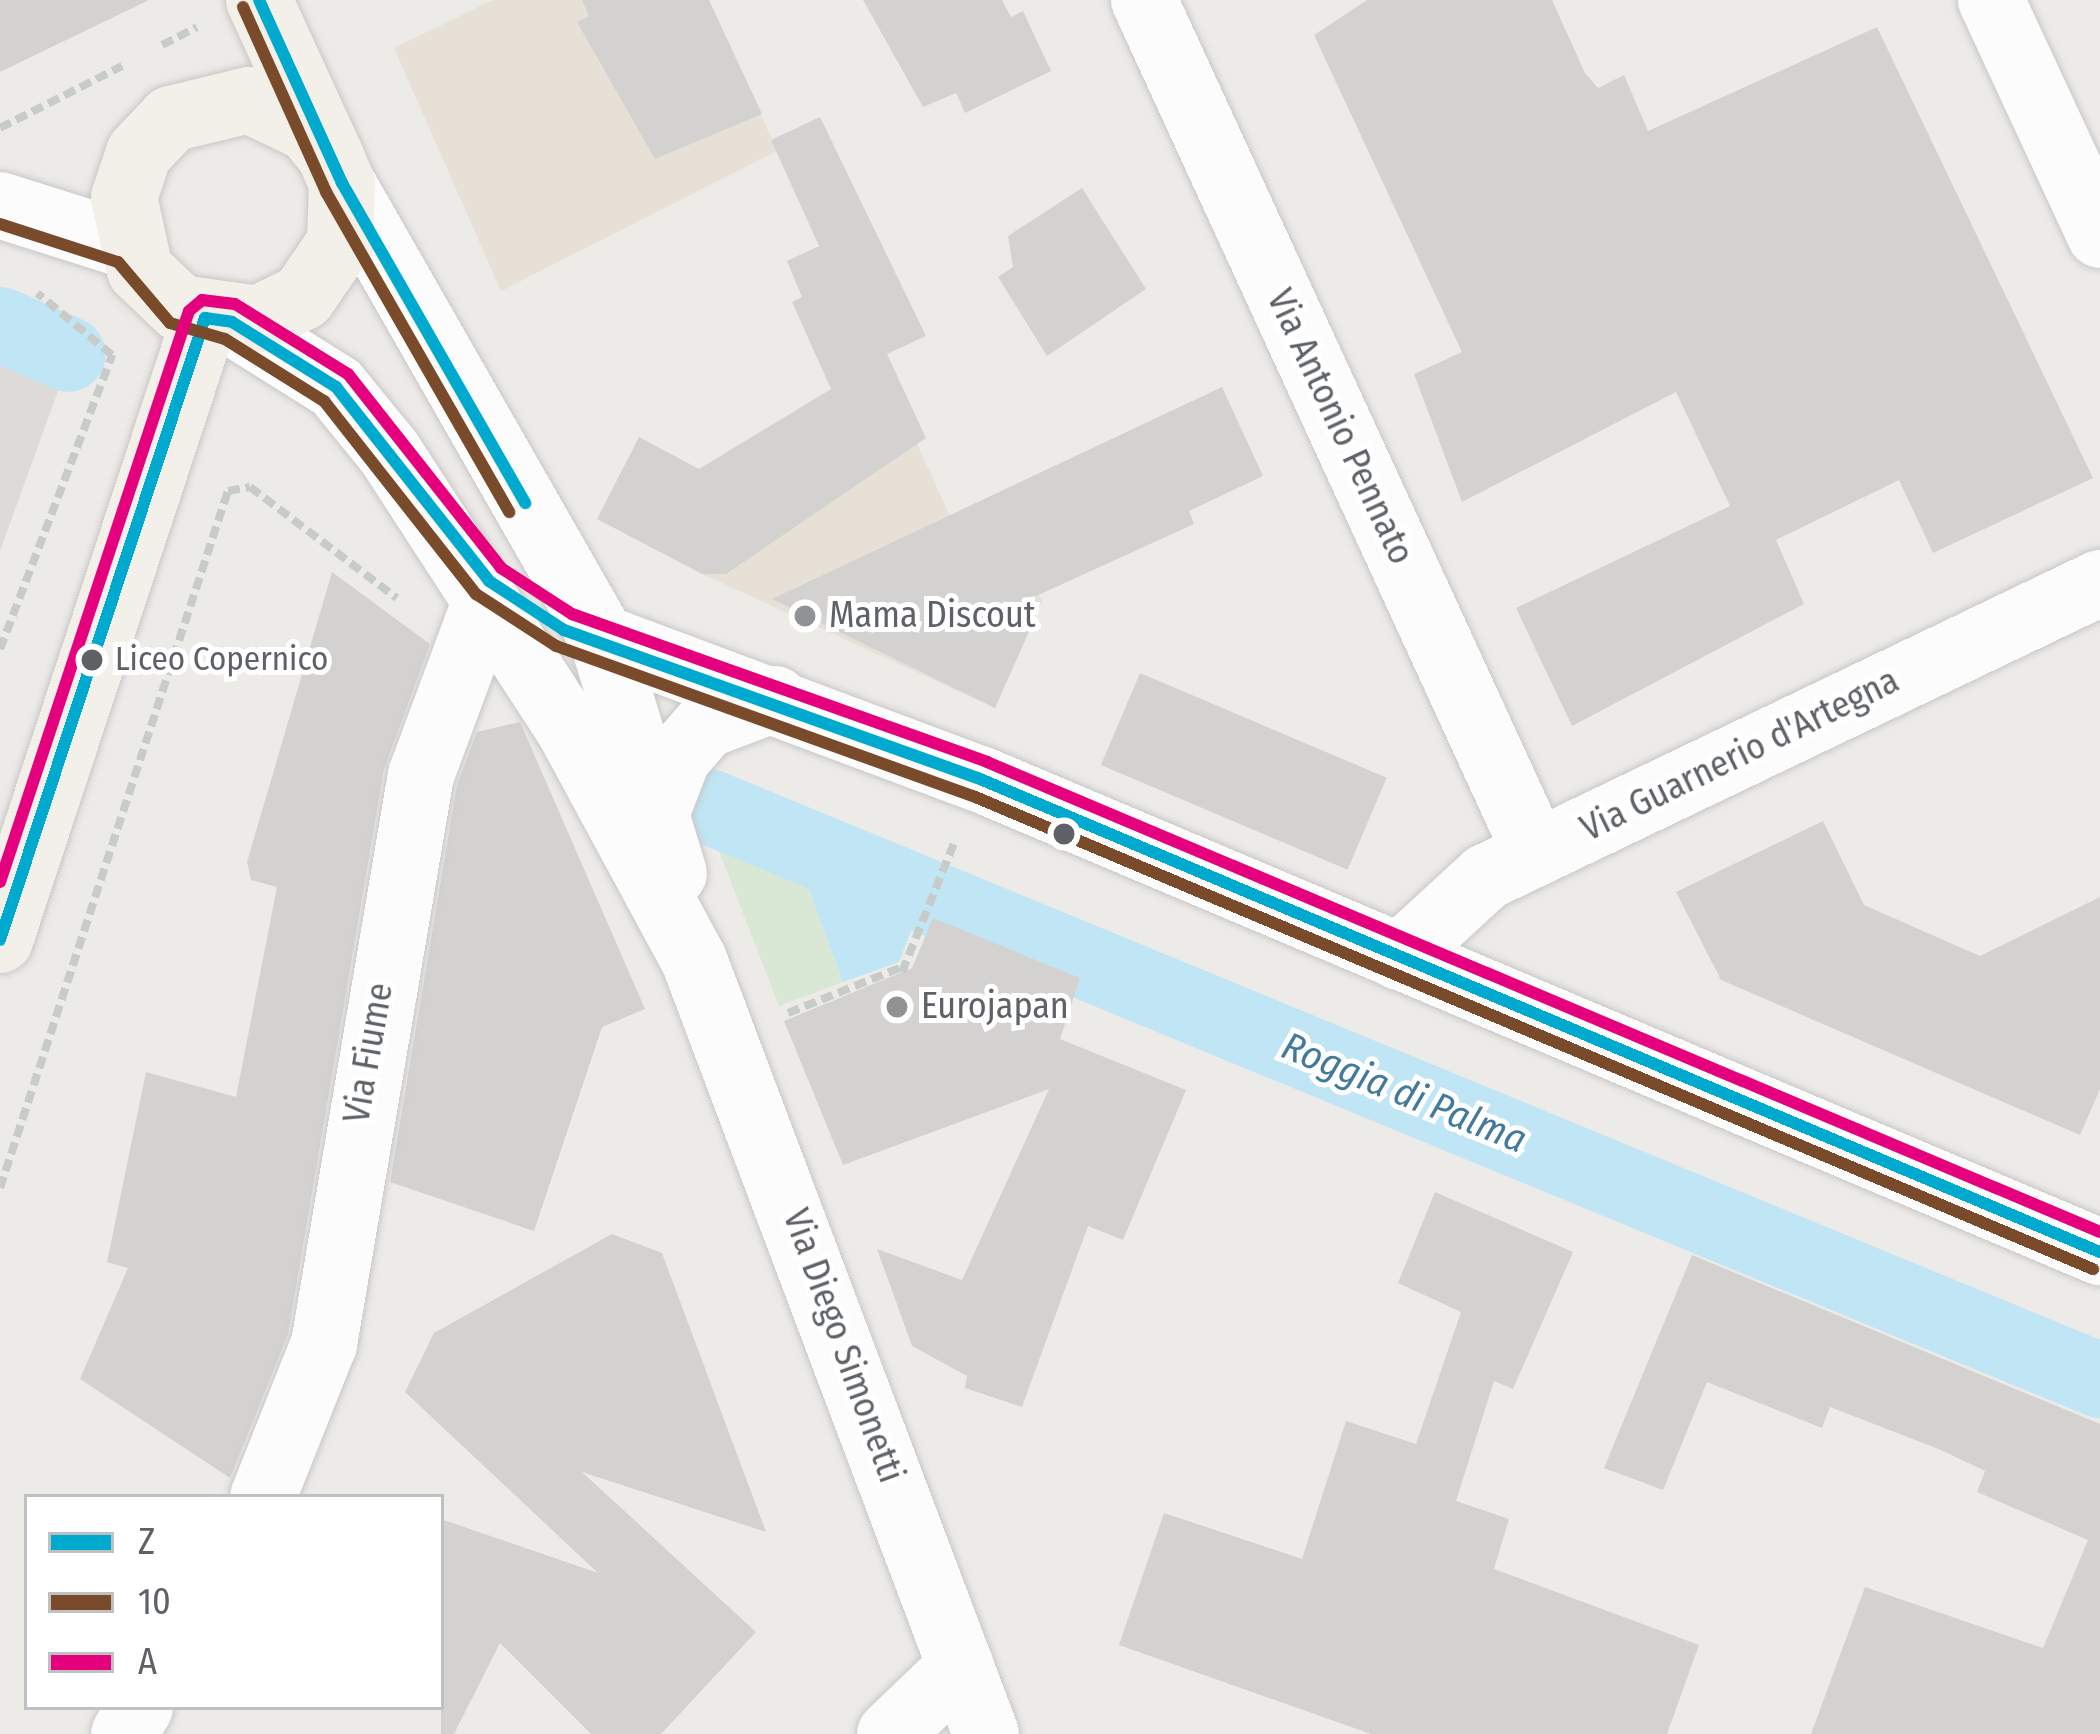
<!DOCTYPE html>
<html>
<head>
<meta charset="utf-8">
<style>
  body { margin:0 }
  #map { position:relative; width:2100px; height:1734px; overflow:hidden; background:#edebe8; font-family:"Fira Sans Condensed",sans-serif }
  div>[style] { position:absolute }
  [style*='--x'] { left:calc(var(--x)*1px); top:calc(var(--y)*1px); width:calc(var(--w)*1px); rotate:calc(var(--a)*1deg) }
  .commercial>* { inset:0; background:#e6e0d6 }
  .education>* { inset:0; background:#dddad7 }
  .green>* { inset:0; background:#d9e8d5 }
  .water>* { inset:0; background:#c0e5f5 }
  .canal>* { height:75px; margin:-37.5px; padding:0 37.5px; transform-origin:37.5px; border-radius:37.5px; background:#c0e5f5 }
  .building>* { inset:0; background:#d4d2d1; transform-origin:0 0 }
  .path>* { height:8px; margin-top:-4px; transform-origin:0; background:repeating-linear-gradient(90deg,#c7ccc9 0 12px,transparent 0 18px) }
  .roads { filter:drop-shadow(0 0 3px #c8c8c8) drop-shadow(0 0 3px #c8c8c8) }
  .minor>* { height:66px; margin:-33px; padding:0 33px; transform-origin:33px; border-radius:33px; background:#fcfcfc }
  .tertiary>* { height:66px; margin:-33px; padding:0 33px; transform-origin:33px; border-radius:33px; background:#fcfcfc }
  .secondary>* { height:66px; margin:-33px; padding:0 33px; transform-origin:33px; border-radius:33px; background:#fcfcfc }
  .primary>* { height:66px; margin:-33px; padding:0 33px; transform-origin:33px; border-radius:33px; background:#f3efe9 }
  .bus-1>* { height:12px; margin:-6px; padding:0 6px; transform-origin:6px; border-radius:6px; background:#00a9ce }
  .bus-2>* { height:12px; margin:-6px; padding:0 6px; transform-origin:6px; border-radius:6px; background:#7a4b2a }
  .bus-3>* { height:12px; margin:-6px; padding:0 6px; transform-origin:6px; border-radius:6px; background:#e5007d }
  .dots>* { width:33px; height:33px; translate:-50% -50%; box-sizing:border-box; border:6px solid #fff; border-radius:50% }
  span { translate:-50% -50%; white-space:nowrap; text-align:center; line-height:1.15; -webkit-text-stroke:10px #fff; paint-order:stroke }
  .bus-label { font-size:33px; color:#5e6266 }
  .left { translate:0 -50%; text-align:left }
  .street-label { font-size:36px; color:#5e6266 }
  .poi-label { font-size:36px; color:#5e6266 }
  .water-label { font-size:39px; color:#43799b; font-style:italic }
  .legend { position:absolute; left:24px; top:1494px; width:420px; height:216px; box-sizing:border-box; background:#fff; border:3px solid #bfc0c2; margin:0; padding:15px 21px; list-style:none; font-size:36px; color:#5e6266 }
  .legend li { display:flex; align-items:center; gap:24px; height:60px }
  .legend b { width:60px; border:3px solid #bfc0c2 }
</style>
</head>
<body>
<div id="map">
  <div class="commercial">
    <div style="clip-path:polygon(493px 0,709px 0,777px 151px,501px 291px,394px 48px)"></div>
    <div style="clip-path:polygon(917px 444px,966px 551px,1043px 599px,995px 708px,702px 574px)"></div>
  </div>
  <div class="education">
    <div style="clip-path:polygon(0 337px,67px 366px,0 551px)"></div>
  </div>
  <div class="green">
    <div style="clip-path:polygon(713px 836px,800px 866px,843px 982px,779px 1006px)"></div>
  </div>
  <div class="water">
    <div style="clip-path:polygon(789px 836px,926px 892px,899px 962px,843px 982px)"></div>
  </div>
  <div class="canal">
    <div style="--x:0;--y:324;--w:74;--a:23.8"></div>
    <div style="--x:708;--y:806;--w:1506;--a:22.41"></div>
  </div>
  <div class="building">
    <div style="clip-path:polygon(0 0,149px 0,0 72px)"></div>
    <div style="clip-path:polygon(582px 0,709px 0,762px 114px,655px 159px,577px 22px,589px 16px)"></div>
    <div style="clip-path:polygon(863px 0,1002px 0,1011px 17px,1023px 11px,1051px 71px,965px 113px,956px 93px,923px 107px)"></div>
    <div style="clip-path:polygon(1367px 0,1552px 0,1585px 73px,1598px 88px,1624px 75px,1648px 131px,1877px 27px,2093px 478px,1933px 553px,1899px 480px,1776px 540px,1804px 604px,1572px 726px,1516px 608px,1730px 506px,1676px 392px,1462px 502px,1414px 374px,1462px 352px,1314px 35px)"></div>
    <div style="clip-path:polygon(820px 117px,926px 336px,887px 354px,926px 438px,726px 574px,702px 574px,597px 519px,639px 437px,699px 469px,831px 389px,792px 302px,802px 297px,787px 261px,819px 246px,771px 140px)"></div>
    <div style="clip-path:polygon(1082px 188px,1146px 289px,1047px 356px,998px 277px,1013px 267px,1008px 236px)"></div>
    <div style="clip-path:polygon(1222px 387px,1263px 476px,1189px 511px,1194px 524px,999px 613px,1031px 627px,995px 708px,772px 599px)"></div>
    <div style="clip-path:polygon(332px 572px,430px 644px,384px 769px,288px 1334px,230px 1478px,80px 1379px,128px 1268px,107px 1262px,146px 1072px,236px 1097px,277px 887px,251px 880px,247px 862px)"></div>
    <div style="left:1140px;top:673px;width:268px;height:100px;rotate:23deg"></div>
    <div style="clip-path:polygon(520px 722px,645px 1009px,602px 1027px,534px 1231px,390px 1182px,457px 785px,477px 732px)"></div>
    <div style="clip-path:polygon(1823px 821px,1864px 905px,1980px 956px,2100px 897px,2100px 1089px,2080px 1135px,1721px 980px,1676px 892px)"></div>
    <div style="clip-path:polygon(933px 918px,1080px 978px,1060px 1039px,1186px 1090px,1123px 1240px,1088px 1226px,1022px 1407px,965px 1388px,967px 1376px,912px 1346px,877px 1249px,962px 1280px,1049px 1089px,843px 1165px,784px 1021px,912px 968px)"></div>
    <div style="clip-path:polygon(1435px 1192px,1573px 1252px,1513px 1389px,1494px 1381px,1456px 1501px,1509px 1519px,1494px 1569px,1699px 1645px,1667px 1734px,1371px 1734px,1119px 1645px,1164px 1513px,1302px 1559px,1346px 1421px,1416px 1444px,1461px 1312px,1398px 1283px)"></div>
    <div style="clip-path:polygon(612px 1234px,662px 1253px,766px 1532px,582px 1472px,756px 1632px,661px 1734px,591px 1734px,500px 1643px,454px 1734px,441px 1734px,441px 1519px,598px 1573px,405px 1392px,434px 1333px)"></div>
    <div style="clip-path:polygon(1692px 1255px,2100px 1424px,2100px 1734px,1811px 1734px,1865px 1587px,2043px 1648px,2088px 1540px,1977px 1492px,1985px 1471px,1941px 1450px,1830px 1407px,1822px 1428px,1707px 1382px,1663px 1490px,1604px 1468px)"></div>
  </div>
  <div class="path">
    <div style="--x:162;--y:45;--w:39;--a:-27"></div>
    <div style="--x:0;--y:128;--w:137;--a:-26.9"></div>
    <div style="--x:0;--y:649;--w:315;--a:-69.1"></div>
    <div style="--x:112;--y:355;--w:97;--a:-140.4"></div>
    <div style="--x:902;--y:972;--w:141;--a:-68"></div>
    <div style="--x:788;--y:1013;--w:123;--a:-22"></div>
    <div style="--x:0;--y:1188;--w:733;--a:-71.89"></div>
    <div style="--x:228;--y:491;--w:22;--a:-10"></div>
    <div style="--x:250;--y:487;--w:184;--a:37.1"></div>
  </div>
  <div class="roads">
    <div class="minor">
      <div style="--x:1144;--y:0;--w:939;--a:65.32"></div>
      <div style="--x:1991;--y:0;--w:259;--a:65.1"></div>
      <div style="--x:1399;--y:957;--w:118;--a:-42.6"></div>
      <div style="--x:1486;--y:877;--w:681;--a:-25.59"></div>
      <div style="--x:263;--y:1497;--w:165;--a:-68.3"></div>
      <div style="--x:324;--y:1344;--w:577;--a:-80.33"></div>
      <div style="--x:421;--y:775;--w:175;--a:-69.6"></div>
      <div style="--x:124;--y:1734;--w:31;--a:-59"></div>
      <div style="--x:890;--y:1734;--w:98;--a:-43.8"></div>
    </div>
    <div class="tertiary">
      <div style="--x:0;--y:205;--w:135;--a:17.6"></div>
      <div style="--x:602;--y:638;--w:403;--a:20.5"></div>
      <div style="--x:980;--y:779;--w:1216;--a:22.9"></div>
      <div style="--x:658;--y:809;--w:56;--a:-69"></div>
      <div style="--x:678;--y:757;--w:43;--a:-48.8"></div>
      <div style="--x:706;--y:725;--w:74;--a:-20.6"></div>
    </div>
    <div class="secondary">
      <div style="--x:342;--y:183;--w:524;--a:60.26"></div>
      <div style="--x:602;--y:638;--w:246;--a:73"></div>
      <div style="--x:232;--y:322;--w:123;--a:32"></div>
      <div style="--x:336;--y:387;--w:84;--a:50.8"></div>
      <div style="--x:389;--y:452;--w:330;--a:57"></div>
      <div style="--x:569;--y:729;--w:263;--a:61.6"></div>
      <div style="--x:694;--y:960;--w:827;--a:69.33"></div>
    </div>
    <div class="primary">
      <div style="--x:259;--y:0;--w:170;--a:65.4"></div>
      <div style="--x:330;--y:155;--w:30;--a:67"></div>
      <div style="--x:342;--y:183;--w:60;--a:91.9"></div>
      <div style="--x:340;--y:243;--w:65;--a:124.4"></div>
      <div style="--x:303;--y:297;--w:50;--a:153.9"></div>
      <div style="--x:258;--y:319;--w:79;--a:-172"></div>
      <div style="--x:180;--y:308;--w:55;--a:-136.5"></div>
      <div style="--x:140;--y:270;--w:74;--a:-102.5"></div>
      <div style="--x:124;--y:198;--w:47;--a:-71.6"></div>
      <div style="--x:139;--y:153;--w:47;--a:-46.7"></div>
      <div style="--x:171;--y:119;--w:80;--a:-13.7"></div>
      <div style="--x:249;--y:100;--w:67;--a:25.8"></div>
      <div style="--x:309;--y:129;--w:33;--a:51"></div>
      <div style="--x:0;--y:940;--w:655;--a:-71.76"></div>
    </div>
  </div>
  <div class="bus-1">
    <div style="--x:259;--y:0;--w:201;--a:65.6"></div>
    <div style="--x:342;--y:183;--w:369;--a:60.2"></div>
    <div style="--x:0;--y:940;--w:655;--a:-71.76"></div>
    <div style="--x:205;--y:318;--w:27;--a:8"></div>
    <div style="--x:232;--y:322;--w:123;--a:32"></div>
    <div style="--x:336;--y:387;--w:247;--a:51.7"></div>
    <div style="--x:489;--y:581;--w:90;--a:33.2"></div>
    <div style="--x:564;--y:630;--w:442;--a:19.7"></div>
    <div style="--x:980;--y:779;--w:1216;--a:22.9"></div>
  </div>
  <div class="bus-2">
    <div style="--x:243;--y:7;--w:203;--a:65.8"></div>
    <div style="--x:326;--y:192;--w:369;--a:60.2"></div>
    <div style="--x:0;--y:224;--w:124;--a:17.9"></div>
    <div style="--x:118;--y:262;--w:80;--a:49.6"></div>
    <div style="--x:170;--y:323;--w:57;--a:16.2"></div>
    <div style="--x:225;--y:339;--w:117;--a:32.1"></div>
    <div style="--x:324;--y:401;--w:246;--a:51.8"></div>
    <div style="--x:476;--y:594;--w:95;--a:33"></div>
    <div style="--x:556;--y:646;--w:443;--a:19.8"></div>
    <div style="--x:973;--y:796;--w:1216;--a:22.9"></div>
  </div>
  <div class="bus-3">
    <div style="--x:0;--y:882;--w:601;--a:-71.69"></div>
    <div style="--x:189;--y:311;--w:17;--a:-40"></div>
    <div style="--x:202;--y:300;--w:33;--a:7"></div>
    <div style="--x:235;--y:304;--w:133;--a:31.8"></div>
    <div style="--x:348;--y:374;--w:247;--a:51.7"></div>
    <div style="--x:501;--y:568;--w:85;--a:32.9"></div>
    <div style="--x:572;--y:614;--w:441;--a:19.6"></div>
    <div style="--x:987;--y:762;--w:1208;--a:22.89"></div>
  </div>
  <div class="dots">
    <div style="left:805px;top:616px;background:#909294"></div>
    <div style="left:92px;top:660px;background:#5e6266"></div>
    <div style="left:1064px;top:834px;background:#5e6266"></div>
    <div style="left:897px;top:1007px;background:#909294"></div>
  </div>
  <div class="bus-label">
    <span class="left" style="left:115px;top:660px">Liceo Copernico</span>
  </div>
  <div class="street-label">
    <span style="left:1340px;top:427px;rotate:65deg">Via Antonio Pennato</span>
    <span style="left:1740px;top:755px;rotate:-26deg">Via Guarnerio d'Artegna</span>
    <span style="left:369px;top:1053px;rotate:-80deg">Via Fiume</span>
    <span style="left:843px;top:1346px;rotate:70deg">Via Diego Simonetti</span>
  </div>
  <div class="poi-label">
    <span class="left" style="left:829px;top:616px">Mama Discout</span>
    <span class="left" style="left:921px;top:1007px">Eurojapan</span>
  </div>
  <div class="water-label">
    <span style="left:1404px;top:1093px;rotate:22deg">Roggia di Palma</span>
  </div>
  <ul class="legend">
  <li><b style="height:15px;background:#00a9ce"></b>Z</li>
  <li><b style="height:15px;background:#7a4b2a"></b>10</li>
  <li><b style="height:15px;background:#e5007d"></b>A</li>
  </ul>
</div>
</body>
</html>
